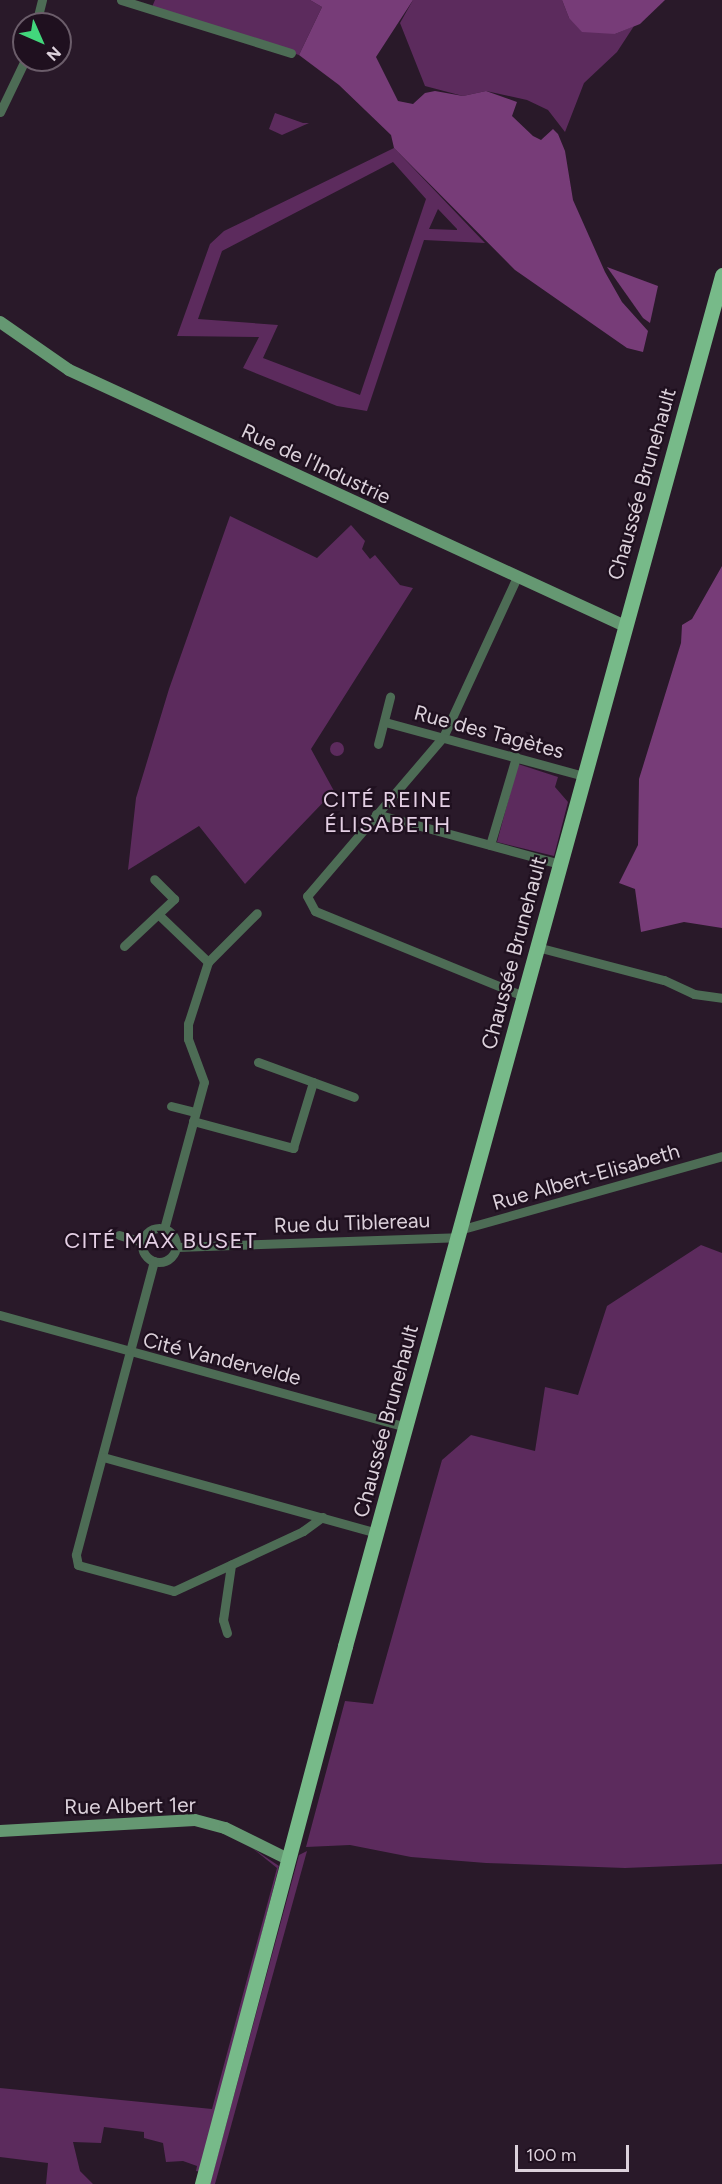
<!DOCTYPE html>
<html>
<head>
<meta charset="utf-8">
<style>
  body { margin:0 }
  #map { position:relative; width:722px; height:2184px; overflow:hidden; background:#291929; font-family:Figtree,sans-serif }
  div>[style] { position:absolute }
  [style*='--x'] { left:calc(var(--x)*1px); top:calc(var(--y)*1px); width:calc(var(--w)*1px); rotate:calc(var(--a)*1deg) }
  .green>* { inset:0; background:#5c2b5d }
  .round { border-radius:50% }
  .forest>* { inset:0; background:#773c78 }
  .street>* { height:9px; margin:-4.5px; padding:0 4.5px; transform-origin:4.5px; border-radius:4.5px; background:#4d6c55 }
  .street>.ring { margin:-4.5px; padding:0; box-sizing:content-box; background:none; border:9px solid #4d6c55; border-radius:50% }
  .secondary>* { height:12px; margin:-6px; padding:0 6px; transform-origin:6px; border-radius:6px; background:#659872 }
  .primary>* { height:15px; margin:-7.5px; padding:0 7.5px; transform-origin:7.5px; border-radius:7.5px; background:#77ba89 }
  span { translate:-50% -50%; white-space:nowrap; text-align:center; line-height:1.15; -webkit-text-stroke:4.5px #1f101f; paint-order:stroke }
  .street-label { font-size:21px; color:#dcd1db }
  .neighbourhood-label { font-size:22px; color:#e4cfe4; letter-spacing:1.5px }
  .north { position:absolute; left:12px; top:12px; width:60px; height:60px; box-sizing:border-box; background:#1f101f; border:2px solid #6b5d6a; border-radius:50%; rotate:135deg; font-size:16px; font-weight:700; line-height:24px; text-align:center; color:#dcd1db }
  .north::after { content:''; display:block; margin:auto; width:21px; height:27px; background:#42d77c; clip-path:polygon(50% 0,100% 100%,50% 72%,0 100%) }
  .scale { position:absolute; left:515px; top:2145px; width:114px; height:27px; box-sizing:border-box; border:3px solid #dcd1db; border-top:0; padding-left:8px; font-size:18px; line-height:21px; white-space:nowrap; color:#dcd1db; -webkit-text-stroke:4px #1f101f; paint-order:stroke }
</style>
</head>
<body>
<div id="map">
  <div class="green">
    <div style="clip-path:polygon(155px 0,310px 0,322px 7px,299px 55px,152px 7px)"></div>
    <div style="clip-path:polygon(413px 0,562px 0,569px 18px,615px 34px,634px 26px,617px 52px,584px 83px,565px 132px,548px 110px,527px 100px,486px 91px,463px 96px,425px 86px,400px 23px)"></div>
    <div style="clip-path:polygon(275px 113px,303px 123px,309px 123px,282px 135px,269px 129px)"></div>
    <div style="clip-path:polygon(evenodd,394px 148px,485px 243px,424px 240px,367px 411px,337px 406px,243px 368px,259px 337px,177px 336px,210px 244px,224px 231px,394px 148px,393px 162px,426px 199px,360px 395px,263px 358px,278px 325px,198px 319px,222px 251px,393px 162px,394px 148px,438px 209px,457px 229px,457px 230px,429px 229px,438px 209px)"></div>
    <div style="clip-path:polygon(230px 516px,317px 558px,351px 525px,365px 541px,362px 549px,370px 559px,375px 555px,400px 585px,413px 588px,311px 749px,334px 791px,245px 884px,199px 826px,128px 870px,136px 798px,169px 689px)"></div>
    <div class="round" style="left:330px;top:742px;width:14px;height:14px"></div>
    <div style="clip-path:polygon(518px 764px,558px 777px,555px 787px,568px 802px,554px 856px,497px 842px)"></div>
    <div style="clip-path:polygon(701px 1245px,722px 1253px,722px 1864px,625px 1868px,486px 1863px,411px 1857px,350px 1845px,306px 1847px,345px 1701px,373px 1704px,442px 1460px,471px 1435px,535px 1451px,545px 1387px,578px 1395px,607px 1306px)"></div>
    <div style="clip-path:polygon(252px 1848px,279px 1866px,201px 2172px,196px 2171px,197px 2166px,183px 2161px,166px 2162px,163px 2143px,144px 2138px,144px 2132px,104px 2127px,101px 2143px,73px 2142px,80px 2171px,93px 2184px,46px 2184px,48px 2163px,0 2157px,0 2088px,212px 2109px,277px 1868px)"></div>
    <div style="clip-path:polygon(307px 1851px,215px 2184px,210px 2184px,299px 1855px)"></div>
  </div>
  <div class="forest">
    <div style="clip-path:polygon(310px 0,413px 0,376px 57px,398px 101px,413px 104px,425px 93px,435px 91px,463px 96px,486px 91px,517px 102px,512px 116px,533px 136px,541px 140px,553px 129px,558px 134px,565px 151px,573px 200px,605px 272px,622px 302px,648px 331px,643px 352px,627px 348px,515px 270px,394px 148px,391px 135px,339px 85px,299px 55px,322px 7px)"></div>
    <div style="clip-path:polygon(562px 0,665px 0,640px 24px,615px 34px,582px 32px,569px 18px)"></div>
    <div style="clip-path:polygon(607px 267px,658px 286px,650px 323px,643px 318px)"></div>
    <div style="clip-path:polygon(722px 566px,722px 928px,684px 922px,641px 932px,635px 889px,619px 883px,638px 845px,639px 779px,681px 643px,682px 625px,692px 619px)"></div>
  </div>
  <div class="street">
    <div style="--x:121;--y:0;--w:178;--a:17.3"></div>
    <div style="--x:36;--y:24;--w:25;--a:-76"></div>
    <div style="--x:0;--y:112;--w:58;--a:-64.3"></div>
    <div style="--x:517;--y:577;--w:176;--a:114.8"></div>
    <div style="--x:443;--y:737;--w:209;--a:130.5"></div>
    <div style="--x:307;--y:896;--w:17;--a:62"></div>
    <div style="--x:315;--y:911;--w:225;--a:22.2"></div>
    <div style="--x:385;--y:722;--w:206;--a:15.2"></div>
    <div style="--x:378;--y:744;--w:49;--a:-75.7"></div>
    <div style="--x:376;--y:814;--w:191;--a:15.2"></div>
    <div style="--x:490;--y:845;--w:92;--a:-73.5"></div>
    <div style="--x:159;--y:915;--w:68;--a:43.8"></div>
    <div style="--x:124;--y:946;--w:69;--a:-43.2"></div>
    <div style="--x:174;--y:899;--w:28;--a:-135"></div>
    <div style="--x:537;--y:947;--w:131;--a:14.6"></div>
    <div style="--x:664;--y:980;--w:33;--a:25"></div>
    <div style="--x:694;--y:994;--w:28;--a:8"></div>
    <div style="--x:258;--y:1062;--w:102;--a:20"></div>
    <div style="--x:171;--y:1106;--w:25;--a:14"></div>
    <div style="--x:193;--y:1121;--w:104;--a:15.1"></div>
    <div style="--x:293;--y:1148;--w:69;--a:-73.1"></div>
    <div class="ring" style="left:142px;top:1228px;width:25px;height:25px"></div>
    <div style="--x:164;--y:1229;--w:152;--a:-74.8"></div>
    <div style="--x:204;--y:1082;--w:46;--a:-110.4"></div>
    <div style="--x:188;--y:1039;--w:15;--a:-90"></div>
    <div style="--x:188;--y:1024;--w:65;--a:-72.1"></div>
    <div style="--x:208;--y:962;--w:69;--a:-45"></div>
    <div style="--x:459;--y:1230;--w:273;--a:-15.7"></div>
    <div style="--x:119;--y:1235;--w:24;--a:17"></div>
    <div style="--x:176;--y:1247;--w:281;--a:-2"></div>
    <div style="--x:154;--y:1261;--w:304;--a:104.9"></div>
    <div style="--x:76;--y:1555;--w:10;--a:79"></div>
    <div style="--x:78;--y:1565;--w:99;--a:15.2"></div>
    <div style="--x:174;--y:1591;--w:142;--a:-24.9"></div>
    <div style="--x:303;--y:1531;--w:24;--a:-36"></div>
    <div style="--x:0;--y:1315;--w:421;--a:15.4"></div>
    <div style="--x:103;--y:1457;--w:284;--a:15.5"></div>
    <div style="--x:227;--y:1633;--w:14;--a:-107"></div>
    <div style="--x:223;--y:1620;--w:56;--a:-81.7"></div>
  </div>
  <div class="secondary">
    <div style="--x:0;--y:322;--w:84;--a:34.8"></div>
    <div style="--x:69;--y:370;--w:612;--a:24.72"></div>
    <div style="--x:0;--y:1831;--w:195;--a:-3.2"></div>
    <div style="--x:195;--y:1820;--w:31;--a:15"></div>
    <div style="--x:225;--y:1828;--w:72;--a:26.2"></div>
  </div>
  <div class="primary">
    <div style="--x:202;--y:2184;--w:557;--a:-75.11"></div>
    <div style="--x:345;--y:1646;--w:1422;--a:-74.62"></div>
  </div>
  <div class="street-label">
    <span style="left:316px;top:464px;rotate:25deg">Rue de l'Industrie</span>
    <span style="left:642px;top:484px;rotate:-74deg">Chaussée Brunehault</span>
    <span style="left:489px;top:732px;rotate:15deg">Rue des Tagètes</span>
    <span style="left:514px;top:953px;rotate:-75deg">Chaussée Brunehault</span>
    <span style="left:586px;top:1177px;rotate:-16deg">Rue Albert-Elisabeth</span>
    <span style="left:352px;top:1223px;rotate:-2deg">Rue du Tiblereau</span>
    <span style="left:222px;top:1359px;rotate:14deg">Cité Vandervelde</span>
    <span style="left:386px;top:1421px;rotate:-75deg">Chaussée Brunehault</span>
    <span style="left:130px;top:1806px;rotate:-1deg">Rue Albert 1er</span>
  </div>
  <div class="neighbourhood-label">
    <span style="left:388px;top:812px">CITÉ REINE<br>ÉLISABETH</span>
    <span style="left:161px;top:1241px">CITÉ MAX BUSET</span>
  </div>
  <div class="north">N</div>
  <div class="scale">100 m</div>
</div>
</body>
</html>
